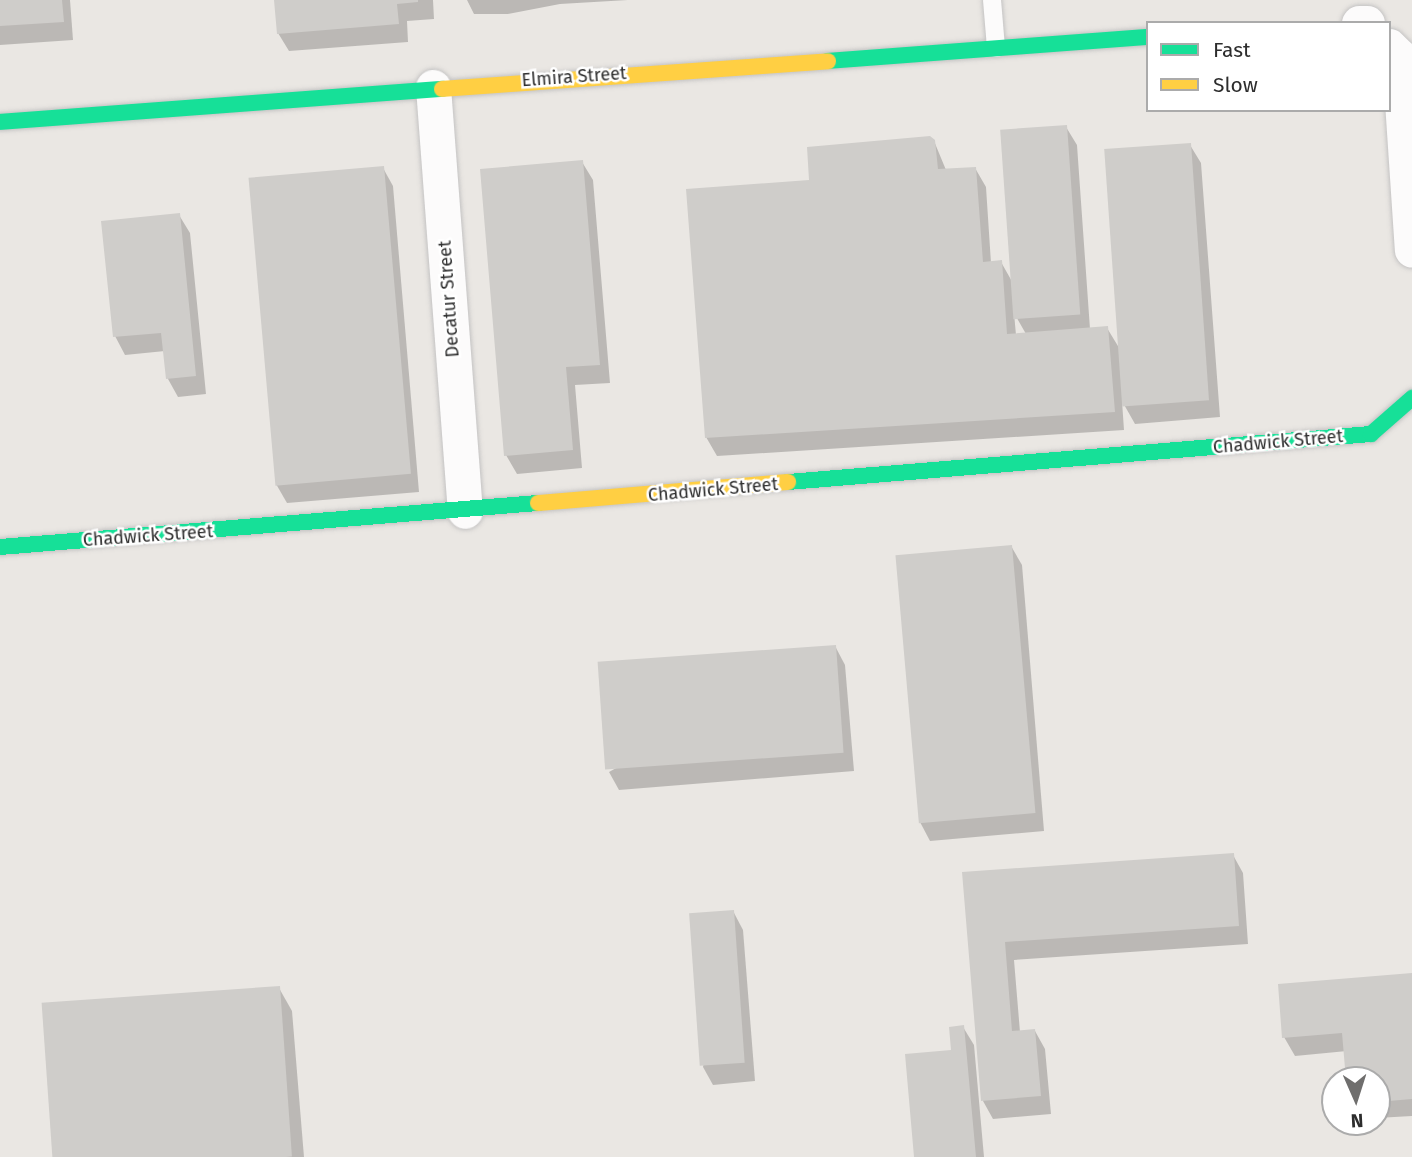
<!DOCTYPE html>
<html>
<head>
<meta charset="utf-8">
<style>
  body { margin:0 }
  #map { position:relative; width:1412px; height:1157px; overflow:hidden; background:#eae7e3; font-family:"Fira Sans",sans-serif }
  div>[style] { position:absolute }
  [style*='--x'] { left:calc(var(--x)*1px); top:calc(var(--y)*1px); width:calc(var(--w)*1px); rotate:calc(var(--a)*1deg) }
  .shadow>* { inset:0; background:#0003 }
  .building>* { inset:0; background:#cfcdca; transform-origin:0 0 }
  .roads { filter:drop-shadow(0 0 2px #c4c3c3) drop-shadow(0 0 2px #c4c3c3) }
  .lane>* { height:18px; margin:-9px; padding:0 9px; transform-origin:9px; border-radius:9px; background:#fcfbfb }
  .street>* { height:35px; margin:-17.5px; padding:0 17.5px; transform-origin:17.5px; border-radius:17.5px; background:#fcfbfb }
  .fast>* { height:16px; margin:-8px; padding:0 8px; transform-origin:8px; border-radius:8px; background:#16e098 }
  .slow>* { height:16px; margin:-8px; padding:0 8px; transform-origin:8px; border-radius:8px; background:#ffcf43 }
  span { translate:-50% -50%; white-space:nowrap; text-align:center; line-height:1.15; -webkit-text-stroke:5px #fff; paint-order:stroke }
  .street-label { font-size:18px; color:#2d2d2d }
  .legend { position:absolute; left:1146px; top:21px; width:245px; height:91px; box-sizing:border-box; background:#fff; border:2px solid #ababab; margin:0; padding:9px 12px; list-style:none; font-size:21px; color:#2d2d2d }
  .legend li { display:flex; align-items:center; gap:14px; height:35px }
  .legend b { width:35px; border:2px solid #ababab }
  .north { position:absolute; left:1321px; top:1066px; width:70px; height:70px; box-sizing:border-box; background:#fff; border:2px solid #ababab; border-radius:50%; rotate:177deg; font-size:19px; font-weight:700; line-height:28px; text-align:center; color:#2d2d2d }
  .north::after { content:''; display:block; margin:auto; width:24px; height:32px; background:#6f6e6d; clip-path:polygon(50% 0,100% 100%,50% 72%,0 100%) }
</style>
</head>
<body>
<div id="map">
  <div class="shadow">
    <div style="clip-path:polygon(0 0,70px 0,73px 40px,0 45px)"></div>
    <div style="clip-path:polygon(276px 0,433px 0,434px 19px,407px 21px,408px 42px,289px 51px,278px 33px)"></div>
    <div style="clip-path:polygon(467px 0,628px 0,560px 4px,508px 14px,474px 14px)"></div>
    <div style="clip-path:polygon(evenodd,1066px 127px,1077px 145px,1090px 329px,1107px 328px,1121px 351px,1190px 145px,1201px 163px,1220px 417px,1135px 424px,1122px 401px,1124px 430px,717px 456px,706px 437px,811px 182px,934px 141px,946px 170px,975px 168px,986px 187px,991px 263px,1001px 262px,1014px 285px,1066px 127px,1014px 313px,1026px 334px,1016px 335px,1014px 313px)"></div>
    <div style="clip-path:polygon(582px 162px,593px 180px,610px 383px,575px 385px,582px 468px,517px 474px,506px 455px)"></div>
    <div style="clip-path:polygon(383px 168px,393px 186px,419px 492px,287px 503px,276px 484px)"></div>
    <div style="clip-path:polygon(179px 215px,190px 233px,206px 394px,178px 397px,168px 379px,165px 351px,125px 355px,115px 336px)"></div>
    <div style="clip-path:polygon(1011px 546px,1022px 565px,1044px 831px,930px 841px,920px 822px)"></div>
    <div style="clip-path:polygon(835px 646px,845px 665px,854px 771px,619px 790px,609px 772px)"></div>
    <div style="clip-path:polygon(1233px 855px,1243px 873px,1248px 944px,1014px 960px,1020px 1032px,1035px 1031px,1045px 1049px,1051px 1114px,993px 1119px,983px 1101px,964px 874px)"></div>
    <div style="clip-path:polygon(733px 911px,743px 930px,755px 1081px,713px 1085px,703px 1067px)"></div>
    <div style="clip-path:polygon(1412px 975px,1412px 1116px,1377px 1118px,1377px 1080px,1350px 1080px,1347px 1051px,1295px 1056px,1284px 1037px)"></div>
    <div style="clip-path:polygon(279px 988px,292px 1011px,304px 1157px,56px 1157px)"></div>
    <div style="clip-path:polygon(963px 1027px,974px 1045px,984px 1157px,916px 1157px)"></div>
  </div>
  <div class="building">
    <div style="clip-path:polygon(0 0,62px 0,64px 22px,0 26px)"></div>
    <div style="clip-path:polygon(274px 0,418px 0,418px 2px,397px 4px,399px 24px,277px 34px)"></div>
    <div style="left:1067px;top:125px;width:190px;height:67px;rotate:86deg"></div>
    <div style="clip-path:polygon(930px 136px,935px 140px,938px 169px,976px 167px,983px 262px,1002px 260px,1007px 334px,1108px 326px,1115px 412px,705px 438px,686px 189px,809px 180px,807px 147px)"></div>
    <div style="left:1191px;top:143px;width:258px;height:87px;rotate:86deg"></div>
    <div style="clip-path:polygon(583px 160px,600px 365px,566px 367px,573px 450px,504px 456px,480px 169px)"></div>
    <div style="left:384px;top:166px;width:309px;height:136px;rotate:85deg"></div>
    <div style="clip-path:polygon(180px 213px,196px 376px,166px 379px,161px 333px,113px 337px,101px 221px)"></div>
    <div style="left:1012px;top:545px;width:269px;height:117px;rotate:85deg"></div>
    <div style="left:836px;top:645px;width:108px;height:239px;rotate:86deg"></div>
    <div style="clip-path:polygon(1234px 853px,1239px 926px,1005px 942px,1012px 1031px,1035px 1029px,1041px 1096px,981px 1101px,962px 872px)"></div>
    <div style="left:734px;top:910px;width:153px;height:45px;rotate:86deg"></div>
    <div style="clip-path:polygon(1412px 973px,1412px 1099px,1377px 1102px,1377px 1080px,1346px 1080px,1342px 1033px,1282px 1038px,1278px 984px)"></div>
    <div style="left:280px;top:986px;width:171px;height:239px;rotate:86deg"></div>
    <div style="clip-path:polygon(964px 1025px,976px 1157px,914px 1157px,905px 1054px,951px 1050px,949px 1027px)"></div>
  </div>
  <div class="roads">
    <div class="lane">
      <div style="--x:992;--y:0;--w:48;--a:85.2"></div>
    </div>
    <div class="street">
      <div style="--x:1359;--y:23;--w:8;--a:0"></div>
      <div style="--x:1389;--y:46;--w:14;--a:45"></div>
      <div style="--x:1399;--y:56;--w:194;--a:86.2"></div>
      <div style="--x:433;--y:87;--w:425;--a:85.7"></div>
    </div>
    <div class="fast">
      <div style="--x:828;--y:61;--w:321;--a:-4.3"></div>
      <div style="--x:0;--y:122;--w:443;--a:-4.3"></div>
      <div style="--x:788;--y:482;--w:585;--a:-4.71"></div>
      <div style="--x:1371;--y:434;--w:55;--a:-41.3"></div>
      <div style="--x:0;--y:547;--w:540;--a:-4.68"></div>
    </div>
    <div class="slow">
      <div style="--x:442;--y:89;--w:387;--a:-4.1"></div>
      <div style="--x:538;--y:503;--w:251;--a:-4.8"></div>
    </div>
  </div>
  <div class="street-label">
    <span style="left:574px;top:77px;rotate:-4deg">Elmira Street</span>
    <span style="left:449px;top:299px;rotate:-94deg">Decatur Street</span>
    <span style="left:1278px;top:442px;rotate:-5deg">Chadwick Street</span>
    <span style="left:713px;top:490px;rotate:-5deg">Chadwick Street</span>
    <span style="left:148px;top:536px;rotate:-4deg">Chadwick Street</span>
  </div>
  <ul class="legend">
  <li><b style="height:9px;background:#16e098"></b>Fast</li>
  <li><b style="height:9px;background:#ffcf43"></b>Slow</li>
  </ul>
  <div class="north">N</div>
</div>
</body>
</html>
